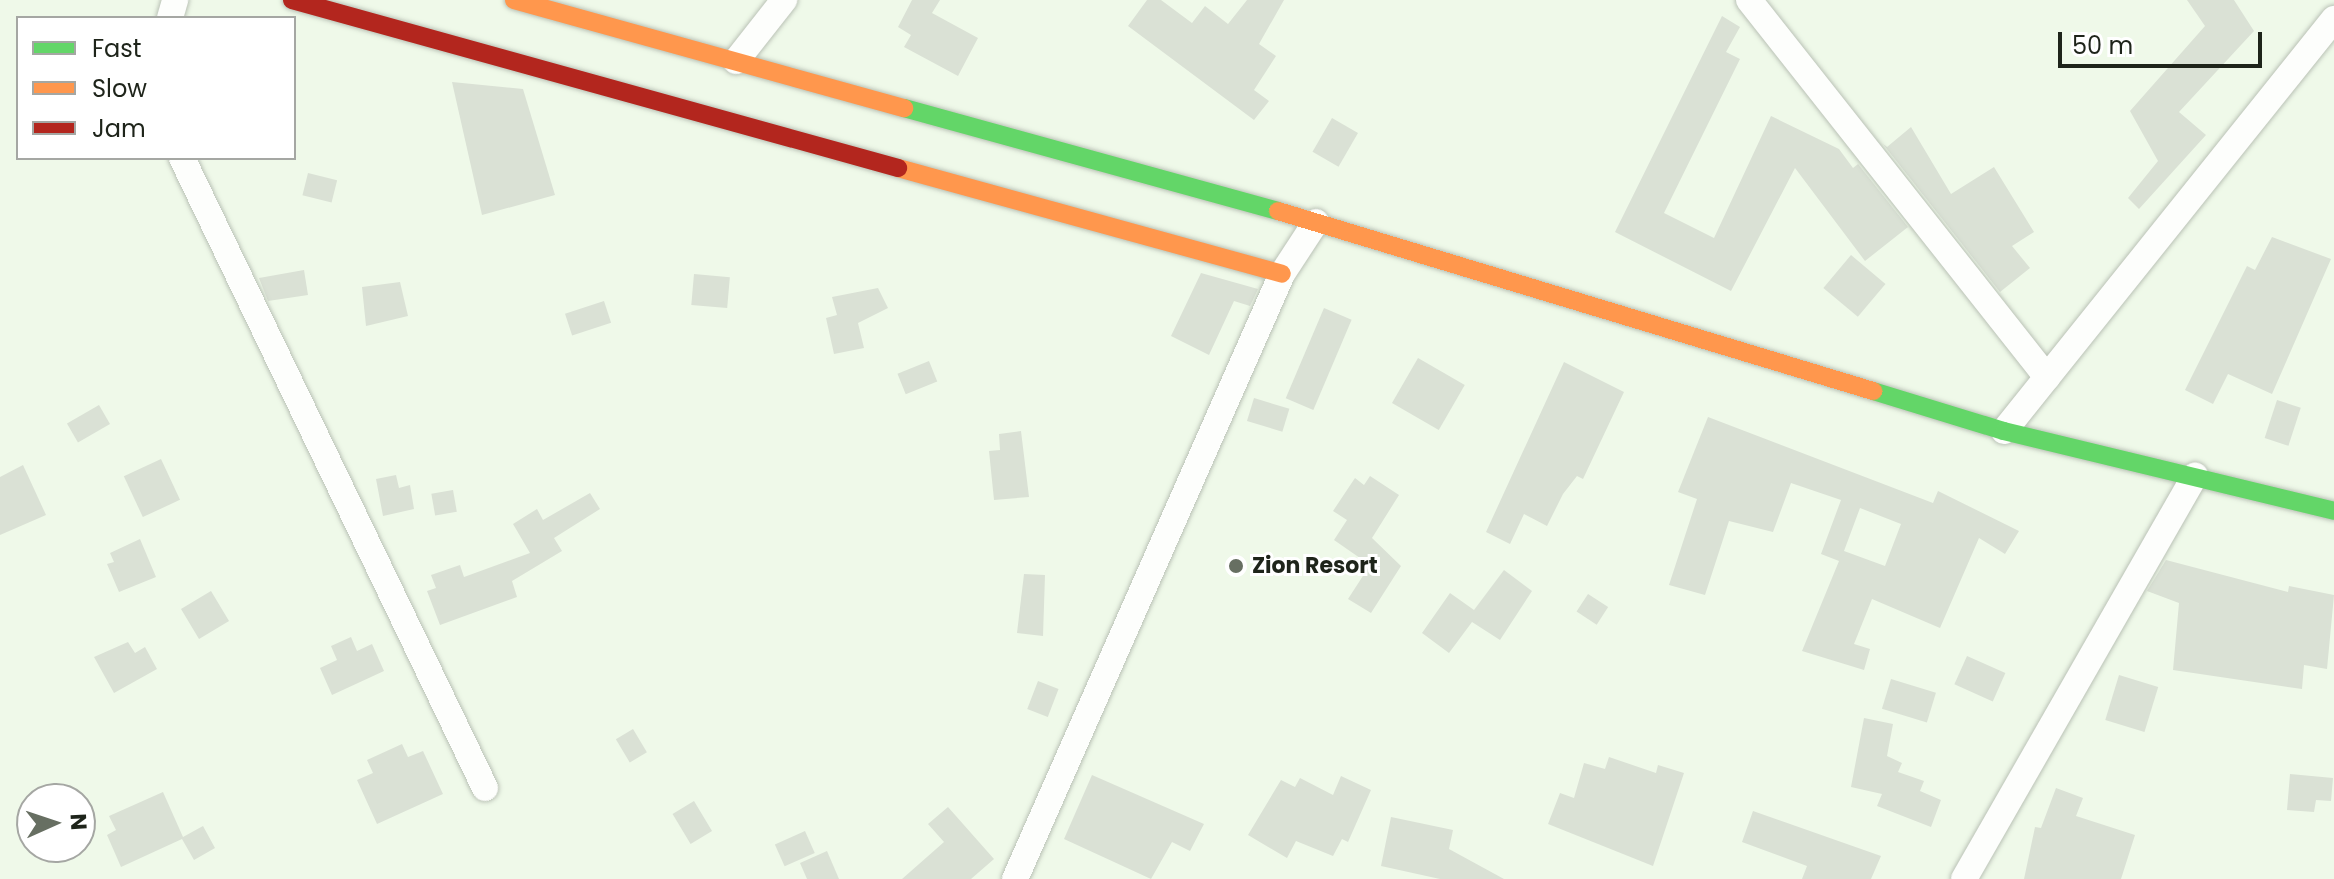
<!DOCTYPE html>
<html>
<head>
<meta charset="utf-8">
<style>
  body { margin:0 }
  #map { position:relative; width:2334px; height:879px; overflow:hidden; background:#eff9e9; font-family:Poppins,sans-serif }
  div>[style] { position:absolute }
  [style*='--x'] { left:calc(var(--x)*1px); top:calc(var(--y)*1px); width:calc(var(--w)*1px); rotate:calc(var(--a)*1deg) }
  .building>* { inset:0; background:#dae1d5; transform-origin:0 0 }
  .roads { filter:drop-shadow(0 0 2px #bac2b6) drop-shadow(0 0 2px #bac2b6) }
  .street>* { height:26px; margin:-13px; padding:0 13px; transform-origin:13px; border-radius:13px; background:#fdfefc }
  .fast>* { height:18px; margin:-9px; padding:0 9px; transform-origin:9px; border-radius:9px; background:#63d668 }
  .slow>* { height:18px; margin:-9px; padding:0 9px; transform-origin:9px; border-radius:9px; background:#ff974d }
  .jam>* { height:18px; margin:-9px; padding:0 9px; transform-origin:9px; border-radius:9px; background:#b3261e }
  .dots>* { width:22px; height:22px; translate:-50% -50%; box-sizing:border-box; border:4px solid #fff; border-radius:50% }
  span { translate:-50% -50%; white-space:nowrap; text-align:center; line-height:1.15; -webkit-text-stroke:6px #fff; paint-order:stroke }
  .poi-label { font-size:22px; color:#1e241a; font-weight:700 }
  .left { translate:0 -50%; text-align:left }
  .legend { position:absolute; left:16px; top:16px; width:280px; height:144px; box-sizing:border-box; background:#fff; border:2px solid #a5a7a3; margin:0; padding:10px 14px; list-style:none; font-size:24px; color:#1e241a }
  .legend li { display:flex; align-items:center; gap:16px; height:40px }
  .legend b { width:40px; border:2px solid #a5a7a3 }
  .north { position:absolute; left:16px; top:783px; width:80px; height:80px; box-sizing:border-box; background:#fff; border:2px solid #a5a7a3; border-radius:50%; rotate:87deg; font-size:22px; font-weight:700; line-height:32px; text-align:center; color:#1e241a }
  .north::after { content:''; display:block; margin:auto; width:28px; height:36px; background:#676f62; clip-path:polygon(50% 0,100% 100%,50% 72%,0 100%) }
  .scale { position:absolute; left:2058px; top:32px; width:204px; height:36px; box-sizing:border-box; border:4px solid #1e241a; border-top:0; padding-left:10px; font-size:24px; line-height:28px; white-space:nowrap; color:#1e241a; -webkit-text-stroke:6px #fff; paint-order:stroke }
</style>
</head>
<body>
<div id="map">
  <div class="building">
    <div style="clip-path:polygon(912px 0,940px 0,932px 13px,978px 38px,958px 76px,904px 47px,911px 35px,898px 27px)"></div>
    <div style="clip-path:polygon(1147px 0,1161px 0,1192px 23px,1205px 6px,1228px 24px,1247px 0,1284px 0,1259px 44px,1276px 56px,1254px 90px,1269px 101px,1254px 120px,1128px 26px)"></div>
    <div style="clip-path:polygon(2187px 0,2234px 0,2254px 31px,2179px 112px,2206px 135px,2139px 209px,2128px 198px,2158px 161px,2130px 111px,2205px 26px)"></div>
    <div style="clip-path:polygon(1722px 16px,1740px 27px,1726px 52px,1740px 59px,1664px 213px,1714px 238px,1771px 116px,1839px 149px,1853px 168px,1858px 164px,1908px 227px,1865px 261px,1795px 168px,1731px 291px,1615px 232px)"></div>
    <div style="clip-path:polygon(452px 82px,523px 89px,555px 195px,482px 215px)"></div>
    <div style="left:1332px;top:118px;width:30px;height:39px;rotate:30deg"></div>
    <div style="clip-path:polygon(1911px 127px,1951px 194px,1994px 167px,2034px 232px,2012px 246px,2030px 268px,2000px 292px,1883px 144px,1887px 147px)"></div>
    <div style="left:308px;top:173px;width:30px;height:23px;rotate:14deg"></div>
    <div style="clip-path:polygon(2272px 237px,2331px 259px,2272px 394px,2228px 374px,2213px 404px,2185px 390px,2247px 266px,2255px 270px)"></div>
    <div style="left:1851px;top:255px;width:45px;height:43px;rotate:40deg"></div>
    <div style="clip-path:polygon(304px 270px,308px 295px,268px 301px,259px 278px)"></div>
    <div style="clip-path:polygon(1201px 273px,1258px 289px,1250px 306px,1234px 301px,1209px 355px,1171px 336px)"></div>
    <div style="left:694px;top:274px;width:36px;height:31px;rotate:5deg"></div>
    <div style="clip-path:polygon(400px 282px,408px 316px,366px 326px,362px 287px)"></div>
    <div style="clip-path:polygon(878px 288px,888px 308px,858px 323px,864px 348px,834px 354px,826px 318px,837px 315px,832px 297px)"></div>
    <div style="left:604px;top:301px;width:23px;height:41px;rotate:72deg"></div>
    <div style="left:1324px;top:308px;width:30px;height:98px;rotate:23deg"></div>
    <div style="left:1418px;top:358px;width:54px;height:52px;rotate:30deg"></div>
    <div style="left:929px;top:361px;width:22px;height:34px;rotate:68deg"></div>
    <div style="clip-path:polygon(1564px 362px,1624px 392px,1583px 479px,1577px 476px,1563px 494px,1547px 526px,1524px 514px,1510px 544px,1486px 532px)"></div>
    <div style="left:1254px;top:398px;width:37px;height:24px;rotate:17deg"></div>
    <div style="left:2277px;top:400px;width:25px;height:40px;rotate:18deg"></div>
    <div style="left:99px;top:405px;width:22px;height:37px;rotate:60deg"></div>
    <div style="clip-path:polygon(evenodd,1708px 417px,1933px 503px,1938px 491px,2019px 531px,2005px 554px,1979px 538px,1940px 628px,1872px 599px,1854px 644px,1870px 649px,1864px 670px,1802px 651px,1839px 561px,1821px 554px,1841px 500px,1791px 483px,1773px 532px,1729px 521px,1705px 595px,1669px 585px,1697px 499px,1678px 492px,1708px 417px,1860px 508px,1901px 524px,1885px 566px,1844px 551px,1860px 508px)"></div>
    <div style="clip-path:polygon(1021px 431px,1029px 497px,994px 500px,989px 451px,1000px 450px,999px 434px)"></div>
    <div style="left:161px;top:459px;width:45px;height:41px;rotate:65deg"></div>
    <div style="clip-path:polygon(23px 465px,46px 515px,0 535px,0 477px)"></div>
    <div style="clip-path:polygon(396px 475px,399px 488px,410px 485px,414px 509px,383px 516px,376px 479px)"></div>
    <div style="clip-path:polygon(1370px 476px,1399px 495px,1372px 538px,1401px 566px,1371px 613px,1348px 599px,1370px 565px,1334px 540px,1347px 520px,1333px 511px,1355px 478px,1364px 485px)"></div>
    <div style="left:453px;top:490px;width:22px;height:22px;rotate:80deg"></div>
    <div style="clip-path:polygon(590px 493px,600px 509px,554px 538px,562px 551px,512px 581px,517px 597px,440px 625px,427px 591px,436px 588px,431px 575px,460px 565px,464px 577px,530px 553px,513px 524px,537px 509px,543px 520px)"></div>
    <div style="clip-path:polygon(140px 539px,156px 577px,119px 592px,107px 564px,114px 562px,110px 553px)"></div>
    <div style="clip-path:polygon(2166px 560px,2288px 592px,2289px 586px,2334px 595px,2327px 669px,2304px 665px,2302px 689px,2173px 670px,2179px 603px,2147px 591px)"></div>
    <div style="clip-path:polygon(1504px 570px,1532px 591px,1500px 640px,1472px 622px,1449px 653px,1422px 633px,1450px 593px,1474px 610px)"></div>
    <div style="clip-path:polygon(1024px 574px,1045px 575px,1043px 636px,1017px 633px)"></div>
    <div style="left:211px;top:591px;width:35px;height:35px;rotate:59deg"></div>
    <div style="left:1588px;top:594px;width:24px;height:21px;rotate:33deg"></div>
    <div style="clip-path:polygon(351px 637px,357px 651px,372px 644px,384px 671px,332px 695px,320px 668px,337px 660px,331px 646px)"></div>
    <div style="clip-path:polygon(128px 642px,135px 653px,145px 647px,157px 669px,114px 693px,94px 657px)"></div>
    <div style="left:1967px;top:656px;width:42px;height:31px;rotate:24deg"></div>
    <div style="left:2119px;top:675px;width:41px;height:47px;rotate:17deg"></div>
    <div style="left:1891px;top:679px;width:47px;height:31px;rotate:17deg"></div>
    <div style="left:1038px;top:681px;width:22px;height:30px;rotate:21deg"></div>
    <div style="clip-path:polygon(1864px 718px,1893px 724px,1887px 756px,1902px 763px,1898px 772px,1924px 781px,1920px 791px,1941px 800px,1931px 827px,1877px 806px,1882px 794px,1851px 787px)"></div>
    <div style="left:633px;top:729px;width:27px;height:20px;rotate:59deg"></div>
    <div style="clip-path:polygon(402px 744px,408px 757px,423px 751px,443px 794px,377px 824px,357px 780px,373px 773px,367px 760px)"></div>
    <div style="clip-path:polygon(1609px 757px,1656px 773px,1658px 765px,1684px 773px,1653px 866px,1548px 824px,1560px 793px,1574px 798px,1584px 763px,1605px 769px)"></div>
    <div style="clip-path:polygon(2290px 774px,2333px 778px,2331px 801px,2316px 800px,2314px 812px,2287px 810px)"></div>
    <div style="clip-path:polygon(1092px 775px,1204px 824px,1190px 851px,1172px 842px,1151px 879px,1064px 839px)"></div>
    <div style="clip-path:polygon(1341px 776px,1371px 790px,1348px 842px,1342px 839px,1333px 856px,1296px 841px,1287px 858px,1248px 835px,1281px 780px,1295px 787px,1300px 778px,1333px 795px)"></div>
    <div style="clip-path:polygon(2056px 788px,2083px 798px,2076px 816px,2135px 835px,2121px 879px,2024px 879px,2035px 827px,2041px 828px)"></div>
    <div style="clip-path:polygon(163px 792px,183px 837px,203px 826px,215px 848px,194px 860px,182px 839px,121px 867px,107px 835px,116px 830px,109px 816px)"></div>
    <div style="left:694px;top:801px;width:35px;height:25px;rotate:59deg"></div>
    <div style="clip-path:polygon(948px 807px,994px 859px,971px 879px,902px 879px,944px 842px,928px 824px)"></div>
    <div style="clip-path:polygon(1753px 811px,1881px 856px,1871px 879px,1802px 879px,1807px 866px,1742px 842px)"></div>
    <div style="clip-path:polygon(1391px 817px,1453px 830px,1449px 849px,1504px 879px,1440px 879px,1381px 866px)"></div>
    <div style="left:805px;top:831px;width:24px;height:33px;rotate:66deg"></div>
    <div style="clip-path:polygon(827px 851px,839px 879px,807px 879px,800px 863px)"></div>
  </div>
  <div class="roads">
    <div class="street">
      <div style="--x:1749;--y:0;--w:481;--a:51.7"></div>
      <div style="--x:170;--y:18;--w:19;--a:-74"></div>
      <div style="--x:736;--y:61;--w:78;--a:-51.8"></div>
      <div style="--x:182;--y:158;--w:699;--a:64.31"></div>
      <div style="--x:2004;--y:431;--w:528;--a:-51.31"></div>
      <div style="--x:1015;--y:879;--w:661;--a:-66.19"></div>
      <div style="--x:1282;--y:274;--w:62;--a:-56.8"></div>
      <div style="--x:1964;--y:879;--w:465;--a:-60.2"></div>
    </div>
    <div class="fast">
      <div style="--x:904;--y:108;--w:388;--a:15.4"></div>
      <div style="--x:1873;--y:391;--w:137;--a:17"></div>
      <div style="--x:2004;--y:431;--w:340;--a:13.6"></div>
    </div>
    <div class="slow">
      <div style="--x:514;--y:0;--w:405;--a:15.5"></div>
      <div style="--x:898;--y:168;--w:398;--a:15.4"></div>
      <div style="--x:1278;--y:211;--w:622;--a:16.83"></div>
    </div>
    <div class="jam">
      <div style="--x:292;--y:0;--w:629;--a:15.49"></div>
    </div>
  </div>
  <div class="dots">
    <div style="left:1236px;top:566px;background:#676f62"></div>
  </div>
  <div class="poi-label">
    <span class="left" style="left:1252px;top:566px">Zion Resort</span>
  </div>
  <ul class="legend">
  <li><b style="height:10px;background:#63d668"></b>Fast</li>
  <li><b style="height:10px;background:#ff974d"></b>Slow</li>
  <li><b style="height:10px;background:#b3261e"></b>Jam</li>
  </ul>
  <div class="north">N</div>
  <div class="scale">50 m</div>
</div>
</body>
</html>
